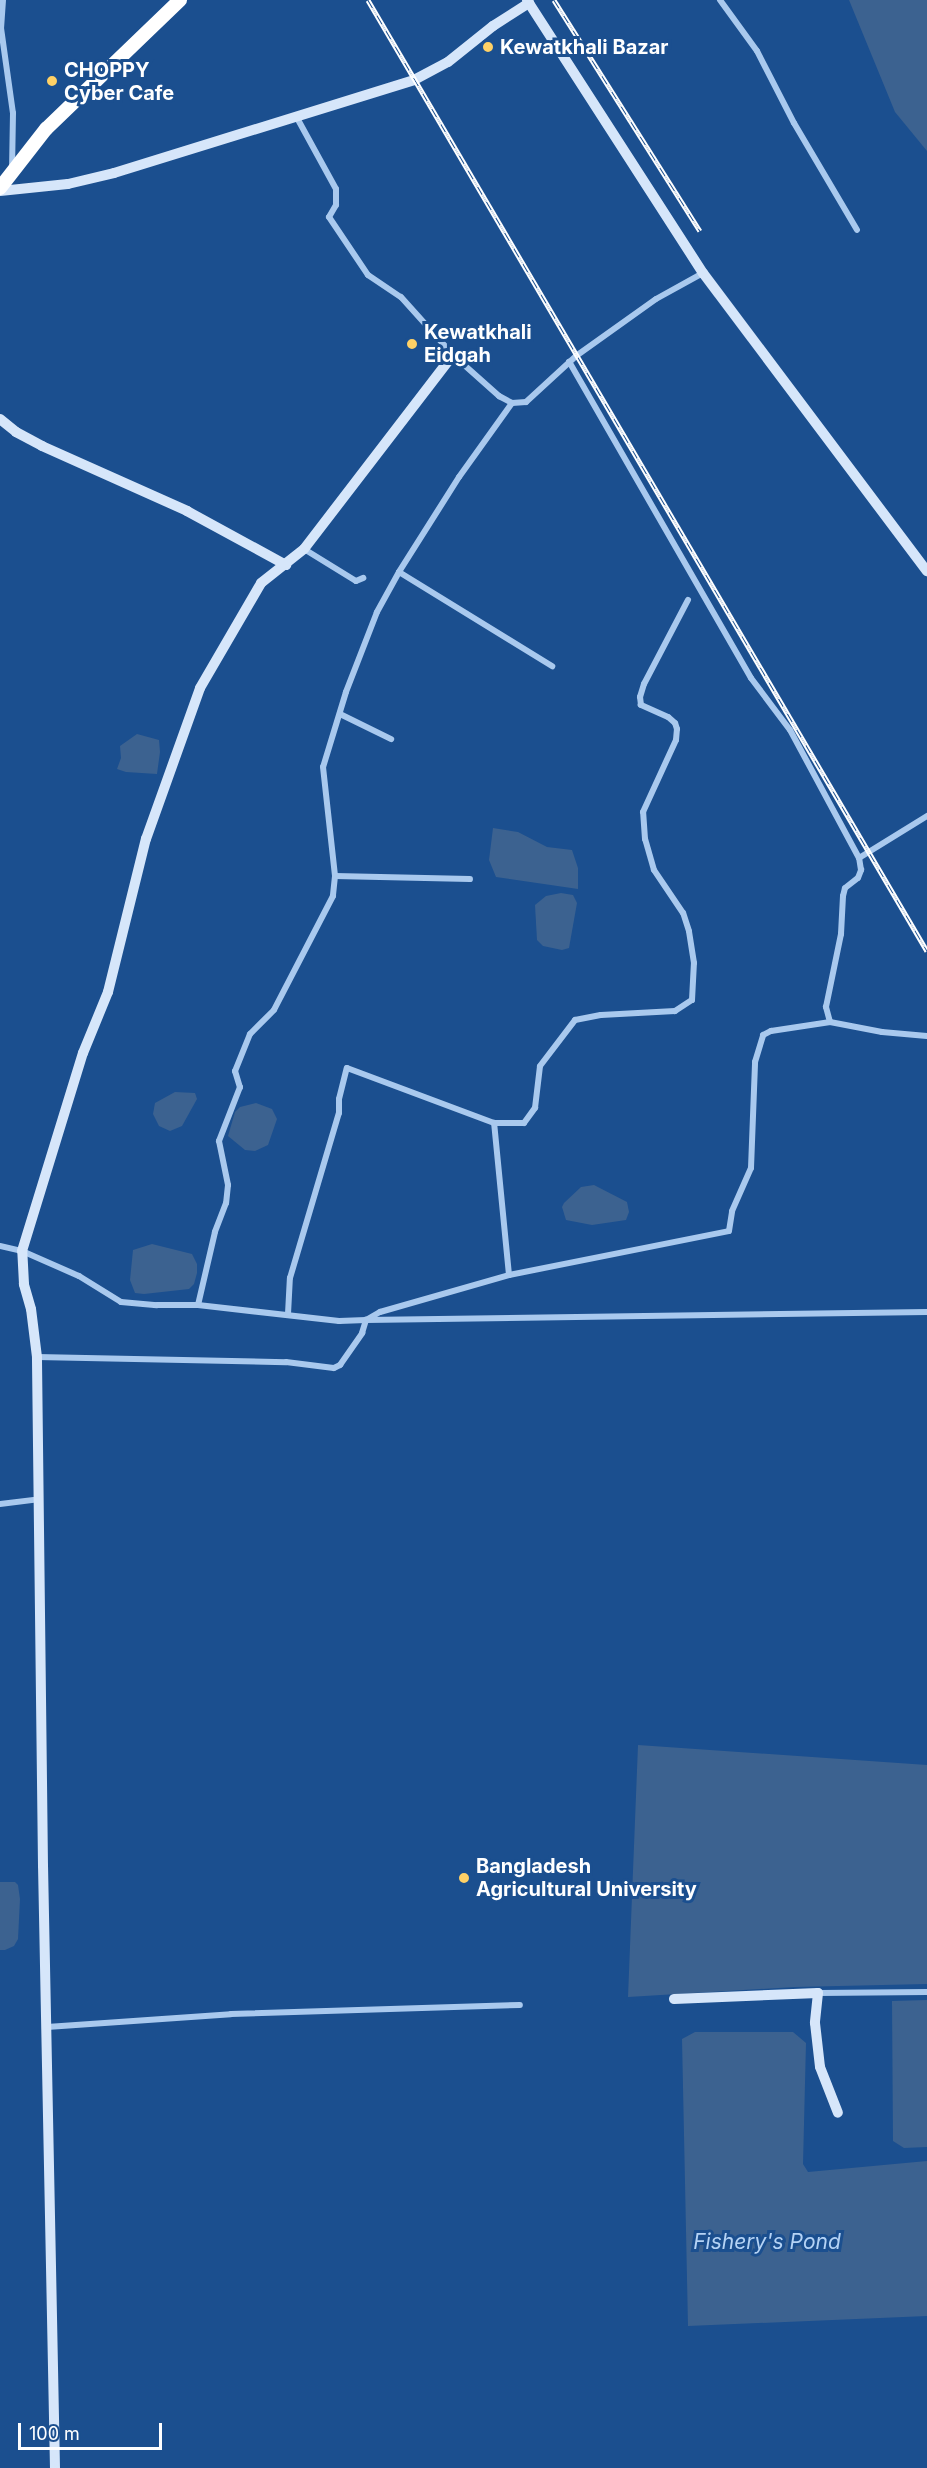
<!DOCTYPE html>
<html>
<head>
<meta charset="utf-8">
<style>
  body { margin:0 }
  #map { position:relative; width:927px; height:2468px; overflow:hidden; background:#1b4f8f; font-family:Inter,sans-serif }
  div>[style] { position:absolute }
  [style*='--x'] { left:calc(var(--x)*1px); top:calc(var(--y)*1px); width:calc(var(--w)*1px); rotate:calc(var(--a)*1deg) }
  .water>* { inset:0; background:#3c6290 }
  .street>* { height:6px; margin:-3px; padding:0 3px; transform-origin:3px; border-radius:3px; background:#a9c9ee }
  .secondary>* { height:10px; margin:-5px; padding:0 5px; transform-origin:5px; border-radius:5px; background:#d6e6fa }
  .highway>* { height:14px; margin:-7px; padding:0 7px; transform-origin:7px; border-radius:7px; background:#fff }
  .rail>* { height:5px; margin-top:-2.5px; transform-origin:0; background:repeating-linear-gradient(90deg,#1b4f8f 0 9px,#fff 0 18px); box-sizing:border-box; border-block:2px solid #fff }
  .dots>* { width:16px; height:16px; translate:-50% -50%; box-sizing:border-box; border:3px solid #1b4f8f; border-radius:50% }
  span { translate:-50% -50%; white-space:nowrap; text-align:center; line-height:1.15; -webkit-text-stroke:6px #1b4f8f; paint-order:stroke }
  .poi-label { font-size:20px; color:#fff; font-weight:700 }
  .left { translate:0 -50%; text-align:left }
  .water-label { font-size:21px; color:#b5d3f5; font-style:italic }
  .scale { position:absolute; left:18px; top:2423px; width:144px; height:27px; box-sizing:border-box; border:3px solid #fff; border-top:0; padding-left:8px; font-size:18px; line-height:21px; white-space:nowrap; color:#fff; -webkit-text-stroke:4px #1b4f8f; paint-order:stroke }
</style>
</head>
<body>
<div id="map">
  <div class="water">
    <div style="clip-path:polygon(849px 0,927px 0,927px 151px,895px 112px)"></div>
    <div style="clip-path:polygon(137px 734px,159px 740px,160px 752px,157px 774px,126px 772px,117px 769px,121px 758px,120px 746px)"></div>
    <div style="clip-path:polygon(493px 828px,518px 832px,547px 847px,572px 850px,578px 868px,578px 889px,496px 877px,489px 860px)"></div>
    <div style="clip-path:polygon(561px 893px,573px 895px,577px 903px,569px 948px,562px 950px,543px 946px,537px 940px,535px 905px,546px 896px)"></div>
    <div style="clip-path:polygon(175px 1092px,195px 1093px,197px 1099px,182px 1126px,170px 1131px,159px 1126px,153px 1114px,155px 1103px)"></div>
    <div style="clip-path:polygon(256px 1103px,272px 1109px,277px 1119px,268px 1145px,255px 1151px,245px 1150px,228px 1136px,235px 1112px,240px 1107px)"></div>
    <div style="clip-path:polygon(594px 1185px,627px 1202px,629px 1212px,626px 1220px,592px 1225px,566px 1220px,562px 1207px,564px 1203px,581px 1187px)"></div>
    <div style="clip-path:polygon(152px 1244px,192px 1254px,197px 1264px,197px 1273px,194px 1284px,189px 1289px,144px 1294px,135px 1293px,130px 1280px,133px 1250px)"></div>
    <div style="clip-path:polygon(638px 1745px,927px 1765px,927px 1984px,795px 1987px,628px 1997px)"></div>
    <div style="clip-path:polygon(0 1882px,15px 1882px,18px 1885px,20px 1899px,18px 1939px,14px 1946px,5px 1950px,0 1950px)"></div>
    <div style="clip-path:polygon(927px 2000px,927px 2147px,904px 2148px,893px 2141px,892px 2001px)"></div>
    <div style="clip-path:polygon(695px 2032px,793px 2032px,806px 2043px,803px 2164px,808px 2172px,927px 2161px,927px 2316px,688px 2326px,682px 2039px)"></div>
  </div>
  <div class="street">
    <div style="--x:3;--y:0;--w:28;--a:94"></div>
    <div style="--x:1;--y:28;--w:86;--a:82"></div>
    <div style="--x:13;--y:113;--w:56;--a:91"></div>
    <div style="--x:720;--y:0;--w:63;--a:54"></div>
    <div style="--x:757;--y:51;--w:81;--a:62.8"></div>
    <div style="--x:794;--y:123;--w:124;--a:59.5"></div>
    <div style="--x:296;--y:116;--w:83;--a:61.3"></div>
    <div style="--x:336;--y:189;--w:16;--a:90"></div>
    <div style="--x:336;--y:205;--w:14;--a:120"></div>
    <div style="--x:329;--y:217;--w:70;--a:56.1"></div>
    <div style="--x:368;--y:275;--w:40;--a:34"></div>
    <div style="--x:401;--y:297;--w:78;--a:48.1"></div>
    <div style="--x:453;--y:355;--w:62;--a:41.7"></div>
    <div style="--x:499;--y:396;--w:15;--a:28"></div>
    <div style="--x:512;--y:403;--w:14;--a:-4"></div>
    <div style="--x:526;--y:402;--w:68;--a:-42.6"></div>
    <div style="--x:576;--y:356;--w:98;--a:-35.5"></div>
    <div style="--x:656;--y:299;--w:54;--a:-29"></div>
    <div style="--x:512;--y:403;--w:91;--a:125.6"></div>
    <div style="--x:459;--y:477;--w:112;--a:122.3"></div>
    <div style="--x:399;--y:572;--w:46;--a:118.8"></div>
    <div style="--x:377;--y:612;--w:86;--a:111.2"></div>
    <div style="--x:346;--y:692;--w:78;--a:107"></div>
    <div style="--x:323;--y:767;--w:110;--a:83.7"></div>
    <div style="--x:335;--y:876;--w:20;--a:96"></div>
    <div style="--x:333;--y:896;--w:128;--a:117.4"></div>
    <div style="--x:274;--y:1010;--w:34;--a:135"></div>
    <div style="--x:250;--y:1034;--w:40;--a:112"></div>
    <div style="--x:235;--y:1071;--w:17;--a:73"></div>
    <div style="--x:240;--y:1087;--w:58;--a:111.3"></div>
    <div style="--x:219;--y:1141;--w:45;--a:78.4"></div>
    <div style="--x:228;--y:1185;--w:18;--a:96"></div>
    <div style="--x:226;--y:1203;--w:31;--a:111"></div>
    <div style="--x:215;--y:1232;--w:75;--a:103.1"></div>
    <div style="--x:198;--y:1305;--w:142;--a:6.5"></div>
    <div style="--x:339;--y:1321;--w:27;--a:-2"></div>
    <div style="--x:366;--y:1320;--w:16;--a:-30"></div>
    <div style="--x:380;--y:1312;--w:134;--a:-16"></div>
    <div style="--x:509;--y:1275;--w:224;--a:-11.3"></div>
    <div style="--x:729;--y:1231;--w:20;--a:-81"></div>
    <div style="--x:732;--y:1211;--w:47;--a:-66.2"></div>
    <div style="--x:751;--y:1168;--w:106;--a:-87.8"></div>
    <div style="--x:755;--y:1062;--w:28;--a:-73"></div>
    <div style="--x:763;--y:1035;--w:9;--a:-27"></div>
    <div style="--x:771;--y:1031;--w:60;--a:-8.7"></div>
    <div style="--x:830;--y:1022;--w:16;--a:-105"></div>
    <div style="--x:826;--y:1007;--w:75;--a:-78.4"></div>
    <div style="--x:841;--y:934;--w:38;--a:-87"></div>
    <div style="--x:843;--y:896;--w:8;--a:-76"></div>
    <div style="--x:845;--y:888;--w:16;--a:-38"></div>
    <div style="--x:858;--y:878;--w:9;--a:-69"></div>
    <div style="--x:861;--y:870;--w:12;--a:-99"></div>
    <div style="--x:859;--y:858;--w:145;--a:-118.3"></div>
    <div style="--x:790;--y:730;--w:65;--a:-126.9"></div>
    <div style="--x:751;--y:678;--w:365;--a:-119.9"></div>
    <div style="--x:304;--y:549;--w:61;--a:31.6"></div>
    <div style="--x:356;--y:581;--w:8;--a:-23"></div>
    <div style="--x:399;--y:572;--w:180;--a:31.6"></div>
    <div style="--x:340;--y:714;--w:57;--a:26.1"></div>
    <div style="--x:859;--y:858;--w:80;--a:-31.7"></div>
    <div style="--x:335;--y:876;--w:135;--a:1.3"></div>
    <div style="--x:830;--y:1022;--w:53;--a:10.9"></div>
    <div style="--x:882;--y:1032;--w:45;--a:5.1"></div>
    <div style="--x:0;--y:1246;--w:23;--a:13"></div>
    <div style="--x:22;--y:1251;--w:62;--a:23.7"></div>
    <div style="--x:79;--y:1276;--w:49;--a:31.8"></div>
    <div style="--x:121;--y:1302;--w:36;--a:5"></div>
    <div style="--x:157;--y:1305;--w:41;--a:0"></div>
    <div style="--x:509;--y:1275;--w:153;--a:-95.6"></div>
    <div style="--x:494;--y:1123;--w:30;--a:0"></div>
    <div style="--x:524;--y:1123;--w:19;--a:-54"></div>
    <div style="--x:535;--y:1108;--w:42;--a:-83.2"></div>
    <div style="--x:540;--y:1066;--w:58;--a:-52.7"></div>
    <div style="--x:575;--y:1020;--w:26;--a:-11"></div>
    <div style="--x:601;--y:1015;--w:74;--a:-3.1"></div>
    <div style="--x:675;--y:1011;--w:20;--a:-33"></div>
    <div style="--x:692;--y:1000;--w:37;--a:-87"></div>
    <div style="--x:694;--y:963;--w:32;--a:-99"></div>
    <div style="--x:689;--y:931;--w:19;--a:-108"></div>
    <div style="--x:683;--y:913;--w:52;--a:-124"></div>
    <div style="--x:654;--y:870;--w:32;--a:-106"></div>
    <div style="--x:645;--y:839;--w:27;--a:-94"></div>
    <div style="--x:643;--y:812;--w:79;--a:-65.4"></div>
    <div style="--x:676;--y:740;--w:11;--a:-85"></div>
    <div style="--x:677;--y:729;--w:6;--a:-108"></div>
    <div style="--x:675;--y:723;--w:9;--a:-139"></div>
    <div style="--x:668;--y:717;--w:30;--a:-156"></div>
    <div style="--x:641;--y:705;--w:8;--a:-97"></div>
    <div style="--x:640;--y:697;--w:14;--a:-73"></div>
    <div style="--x:644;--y:684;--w:95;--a:-62.4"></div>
    <div style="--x:288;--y:1314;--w:36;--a:-87"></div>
    <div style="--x:290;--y:1278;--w:172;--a:-73.5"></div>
    <div style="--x:339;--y:1113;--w:14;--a:-90"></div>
    <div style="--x:339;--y:1099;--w:32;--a:-76"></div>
    <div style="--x:347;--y:1068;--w:157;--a:20.5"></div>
    <div style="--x:37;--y:1357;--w:249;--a:1.2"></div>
    <div style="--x:286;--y:1362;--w:48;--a:7.1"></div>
    <div style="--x:334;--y:1368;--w:7;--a:-27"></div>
    <div style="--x:340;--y:1365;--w:39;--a:-55"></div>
    <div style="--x:362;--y:1333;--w:14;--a:-73"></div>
    <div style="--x:366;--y:1320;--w:561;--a:-0.82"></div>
    <div style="--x:0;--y:1504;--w:38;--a:-7"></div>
    <div style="--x:818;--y:1993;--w:109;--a:-0.5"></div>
    <div style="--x:47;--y:2027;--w:184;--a:-4"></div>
    <div style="--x:231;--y:2014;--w:289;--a:-1.8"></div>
  </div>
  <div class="secondary">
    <div style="--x:527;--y:0;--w:325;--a:57.2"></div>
    <div style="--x:703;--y:273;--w:373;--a:53.1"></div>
    <div style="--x:0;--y:191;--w:68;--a:-5.9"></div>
    <div style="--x:68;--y:184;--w:47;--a:-13.4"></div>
    <div style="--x:114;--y:173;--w:314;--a:-17.2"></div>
    <div style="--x:414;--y:80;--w:38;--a:-28"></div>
    <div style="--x:448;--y:62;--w:58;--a:-38.7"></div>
    <div style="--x:493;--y:26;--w:43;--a:-32.6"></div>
    <div style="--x:0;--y:419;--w:21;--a:39"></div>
    <div style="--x:16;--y:432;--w:30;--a:28"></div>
    <div style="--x:42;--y:446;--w:159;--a:24.1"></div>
    <div style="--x:187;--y:511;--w:113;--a:28.6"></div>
    <div style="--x:674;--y:1999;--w:144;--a:-2.4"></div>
    <div style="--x:818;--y:1993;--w:30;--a:96"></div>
    <div style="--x:815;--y:2023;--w:44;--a:83.5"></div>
    <div style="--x:820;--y:2067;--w:49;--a:68.6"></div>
    <div style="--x:55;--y:2468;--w:602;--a:-91.14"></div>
    <div style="--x:43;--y:1866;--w:509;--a:-90.68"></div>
    <div style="--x:37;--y:1357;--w:48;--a:-97.1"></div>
    <div style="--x:31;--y:1309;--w:26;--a:-106"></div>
    <div style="--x:24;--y:1284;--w:33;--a:-93"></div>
    <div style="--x:22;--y:1251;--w:207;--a:-72.9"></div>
    <div style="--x:83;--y:1053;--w:66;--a:-67.7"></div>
    <div style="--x:108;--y:992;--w:158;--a:-76.1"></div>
    <div style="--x:146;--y:839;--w:160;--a:-70.3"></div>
    <div style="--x:200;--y:688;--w:121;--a:-59.8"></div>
    <div style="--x:261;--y:583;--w:55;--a:-38.3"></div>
    <div style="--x:304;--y:549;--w:245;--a:-52.5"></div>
  </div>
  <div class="highway">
    <div style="--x:0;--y:188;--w:75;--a:-52.1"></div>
    <div style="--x:46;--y:129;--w:186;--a:-43.9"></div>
  </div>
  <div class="rail">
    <div style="--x:368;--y:0;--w:1103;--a:59.55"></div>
    <div style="--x:554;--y:0;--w:273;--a:57.7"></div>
  </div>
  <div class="dots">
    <div style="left:488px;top:47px;background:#ffd166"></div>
    <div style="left:52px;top:81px;background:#ffd166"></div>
    <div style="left:412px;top:344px;background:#ffd166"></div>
    <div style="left:464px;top:1878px;background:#ffd166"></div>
  </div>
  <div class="poi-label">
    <span class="left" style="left:500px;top:47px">Kewatkhali Bazar</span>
    <span class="left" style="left:64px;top:82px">CHOPPY<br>Cyber Cafe</span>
    <span class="left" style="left:424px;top:344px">Kewatkhali<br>Eidgah</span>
    <span class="left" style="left:476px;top:1878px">Bangladesh<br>Agricultural University</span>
  </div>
  <div class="water-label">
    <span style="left:767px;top:2242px">Fishery's Pond</span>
  </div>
  <div class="scale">100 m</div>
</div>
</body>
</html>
